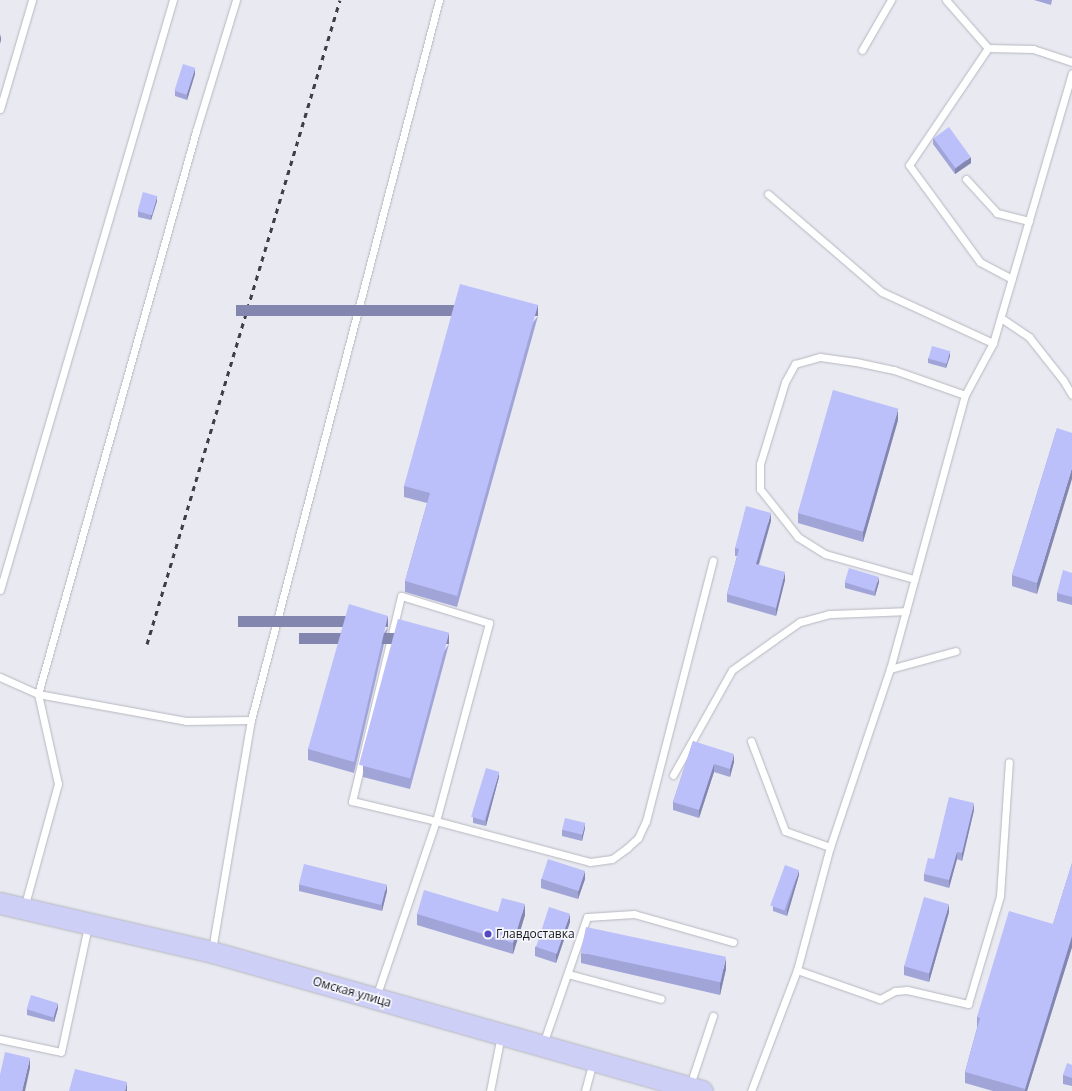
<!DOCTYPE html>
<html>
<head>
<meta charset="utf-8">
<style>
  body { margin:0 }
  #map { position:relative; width:1072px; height:1091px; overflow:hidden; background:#e8e9f1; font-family:"Open Sans",sans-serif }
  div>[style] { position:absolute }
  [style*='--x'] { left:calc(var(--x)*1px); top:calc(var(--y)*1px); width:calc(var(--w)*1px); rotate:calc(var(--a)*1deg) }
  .roads { filter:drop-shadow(0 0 1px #b6b7be) drop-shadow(0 0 1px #b6b7be) }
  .lane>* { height:7px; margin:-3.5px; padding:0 3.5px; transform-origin:3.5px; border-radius:3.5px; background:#fff }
  .primary>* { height:21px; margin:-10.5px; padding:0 10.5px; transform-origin:10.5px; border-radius:10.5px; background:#cdcff7 }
  .rail>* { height:3px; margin-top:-1.5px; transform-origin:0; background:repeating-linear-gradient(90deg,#3e3f42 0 5px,transparent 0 10px) }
  .wall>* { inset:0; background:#a1a4d7 }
  .shaded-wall>* { inset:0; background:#8386af; transform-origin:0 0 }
  .building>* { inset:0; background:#bbbffa; transform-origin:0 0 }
  .dots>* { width:11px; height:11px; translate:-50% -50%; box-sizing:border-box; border:2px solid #f5f6fe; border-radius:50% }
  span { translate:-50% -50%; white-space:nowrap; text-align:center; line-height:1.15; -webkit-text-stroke:3.5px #f5f6fe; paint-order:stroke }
  .poi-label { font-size:12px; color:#17181a }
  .left { translate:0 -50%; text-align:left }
  .street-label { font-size:12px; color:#17181a }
</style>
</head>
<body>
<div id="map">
  <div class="roads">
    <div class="lane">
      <div style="--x:946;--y:0;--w:64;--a:48.8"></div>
      <div style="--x:988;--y:48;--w:45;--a:1.3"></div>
      <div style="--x:1033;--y:49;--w:41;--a:18.4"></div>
      <div style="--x:988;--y:48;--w:141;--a:124"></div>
      <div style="--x:909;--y:165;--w:120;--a:53.8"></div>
      <div style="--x:980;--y:262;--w:36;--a:28"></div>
      <div style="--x:862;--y:50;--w:58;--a:-59.9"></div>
      <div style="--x:0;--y:109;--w:114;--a:-73.6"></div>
      <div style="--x:966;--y:179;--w:46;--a:47.6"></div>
      <div style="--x:997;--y:213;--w:33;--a:14"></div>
      <div style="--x:768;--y:194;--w:150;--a:40.7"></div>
      <div style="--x:882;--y:292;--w:122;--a:24.7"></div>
      <div style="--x:1001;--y:318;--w:34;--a:34"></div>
      <div style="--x:1029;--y:337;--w:55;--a:51.7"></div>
      <div style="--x:1063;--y:380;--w:17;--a:59"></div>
      <div style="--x:914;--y:579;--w:92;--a:-164.3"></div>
      <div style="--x:825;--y:554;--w:32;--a:-148"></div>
      <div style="--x:798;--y:537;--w:61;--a:-128.4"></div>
      <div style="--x:760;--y:489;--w:25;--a:-90"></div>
      <div style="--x:760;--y:464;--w:86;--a:-73"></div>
      <div style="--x:785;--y:382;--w:21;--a:-61"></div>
      <div style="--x:795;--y:364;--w:26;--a:-16"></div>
      <div style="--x:820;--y:357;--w:36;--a:8"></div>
      <div style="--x:856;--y:362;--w:39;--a:12"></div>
      <div style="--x:894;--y:370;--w:75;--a:19.4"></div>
      <div style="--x:0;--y:590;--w:615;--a:-73.66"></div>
      <div style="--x:890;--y:669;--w:68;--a:-15.3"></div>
      <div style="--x:0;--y:677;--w:42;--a:24.1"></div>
      <div style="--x:38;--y:694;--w:150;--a:10.3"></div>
      <div style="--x:186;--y:721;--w:65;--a:-0.9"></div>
      <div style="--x:751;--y:741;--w:96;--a:69.3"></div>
      <div style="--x:785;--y:831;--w:48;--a:19.6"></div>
      <div style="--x:673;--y:775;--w:120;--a:-60.7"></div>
      <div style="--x:732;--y:670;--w:52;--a:-35.5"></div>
      <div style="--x:774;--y:640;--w:32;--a:-35"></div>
      <div style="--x:800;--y:622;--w:30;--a:-15"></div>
      <div style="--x:829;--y:614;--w:77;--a:-2.2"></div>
      <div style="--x:24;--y:908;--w:129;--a:-74.7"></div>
      <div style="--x:58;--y:784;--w:92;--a:-102.5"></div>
      <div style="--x:38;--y:694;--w:585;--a:-74.32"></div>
      <div style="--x:196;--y:131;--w:137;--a:-73"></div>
      <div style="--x:212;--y:950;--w:233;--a:-80.4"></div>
      <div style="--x:251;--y:720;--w:744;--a:-75.37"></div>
      <div style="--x:797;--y:970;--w:88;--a:19.3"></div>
      <div style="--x:880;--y:999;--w:17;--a:-28"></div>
      <div style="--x:895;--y:991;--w:12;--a:-5"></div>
      <div style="--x:907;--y:990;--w:63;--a:12.9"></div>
      <div style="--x:968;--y:1004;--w:113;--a:-73.5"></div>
      <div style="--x:1000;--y:896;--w:134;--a:-86.2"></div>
      <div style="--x:568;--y:974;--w:96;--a:15"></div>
      <div style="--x:376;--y:997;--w:186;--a:-71.2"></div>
      <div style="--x:436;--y:821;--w:205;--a:-75"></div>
      <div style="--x:489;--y:623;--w:92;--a:-162.9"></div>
      <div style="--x:401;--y:596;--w:211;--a:103.4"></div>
      <div style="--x:352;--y:801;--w:86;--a:13.4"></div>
      <div style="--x:436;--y:821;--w:159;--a:14.9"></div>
      <div style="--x:590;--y:862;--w:22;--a:-8"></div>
      <div style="--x:612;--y:859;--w:19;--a:-36"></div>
      <div style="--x:627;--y:848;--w:15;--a:-42"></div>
      <div style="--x:638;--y:838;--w:19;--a:-65"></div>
      <div style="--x:646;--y:821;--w:269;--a:-75.6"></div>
      <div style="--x:0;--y:1039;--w:62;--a:12"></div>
      <div style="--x:61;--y:1052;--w:129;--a:-77.9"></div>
      <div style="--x:543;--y:1044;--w:134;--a:-70.9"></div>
      <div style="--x:587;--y:917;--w:47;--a:-3.7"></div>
      <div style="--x:634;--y:914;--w:103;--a:15.8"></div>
      <div style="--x:690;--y:1085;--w:73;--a:-71.6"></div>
      <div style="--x:490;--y:1091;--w:57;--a:-78.9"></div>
      <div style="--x:585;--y:1091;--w:30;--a:-75"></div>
      <div style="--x:751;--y:1091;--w:129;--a:-69.2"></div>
      <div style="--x:797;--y:970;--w:127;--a:-75"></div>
      <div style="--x:830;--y:847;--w:188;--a:-71.4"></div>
      <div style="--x:890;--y:669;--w:284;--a:-74.7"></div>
      <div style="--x:965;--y:395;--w:59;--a:-61.7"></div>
      <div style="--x:993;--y:343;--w:281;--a:-73.7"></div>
    </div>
    <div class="primary">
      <div style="--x:0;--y:903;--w:218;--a:13"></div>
      <div style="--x:212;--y:952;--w:509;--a:15.84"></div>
    </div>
  </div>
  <div class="rail">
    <div style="--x:147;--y:644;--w:672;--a:-73.32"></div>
  </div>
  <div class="wall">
    <div style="clip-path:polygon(1034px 0,1052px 0,1051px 5px)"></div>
    <div style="clip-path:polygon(195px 74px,187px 100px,175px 96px,175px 91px)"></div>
    <div style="clip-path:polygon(933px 138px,971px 163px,955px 174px,933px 144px)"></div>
    <div style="clip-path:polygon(157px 201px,151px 220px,138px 217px,138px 211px)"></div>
    <div style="clip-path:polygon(538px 316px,457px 607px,405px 592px,405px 581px,427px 503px,404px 497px,404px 486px)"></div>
    <div style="clip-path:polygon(950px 356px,946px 368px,928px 363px,928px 358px)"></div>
    <div style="clip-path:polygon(898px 420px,863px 542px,798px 523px,798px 513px)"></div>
    <div style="clip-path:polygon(1057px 428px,1037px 594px,1012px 586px,1012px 575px)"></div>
    <div style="clip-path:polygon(771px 521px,759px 565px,785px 580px,776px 616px,727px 602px,727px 594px,737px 556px,735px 556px,735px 548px)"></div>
    <div style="clip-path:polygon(1072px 573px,1072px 605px,1057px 601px,1057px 593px)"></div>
    <div style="clip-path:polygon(845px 582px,879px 582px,875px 596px,845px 588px)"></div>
    <div style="clip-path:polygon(388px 627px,354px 773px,308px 760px,308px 749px)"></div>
    <div style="clip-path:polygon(449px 644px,410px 789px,363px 777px,363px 766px)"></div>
    <div style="clip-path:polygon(693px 741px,734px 762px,730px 777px,714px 772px,699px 818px,673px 810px,673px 802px)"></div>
    <div style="clip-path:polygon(499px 777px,486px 826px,473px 823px,473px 817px)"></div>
    <div style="clip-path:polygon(974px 810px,962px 861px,957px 859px,949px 888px,924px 881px,924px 874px,934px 859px)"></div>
    <div style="clip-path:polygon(585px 828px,582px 841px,562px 836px,562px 830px)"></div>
    <div style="clip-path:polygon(1072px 863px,1072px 947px,1027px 1091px,993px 1091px,965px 1083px,965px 1072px,977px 1028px,977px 1017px,1053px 924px)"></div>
    <div style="clip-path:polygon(799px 875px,787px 916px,773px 911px,773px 906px)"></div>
    <div style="clip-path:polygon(541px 879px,585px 879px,578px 899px,541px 888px)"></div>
    <div style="clip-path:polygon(299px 884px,387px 891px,382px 911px,299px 891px)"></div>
    <div style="clip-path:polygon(949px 912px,929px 982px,904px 975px,904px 966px)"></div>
    <div style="clip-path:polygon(417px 914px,525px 915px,513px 954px,417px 925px)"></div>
    <div style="clip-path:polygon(570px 922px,556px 963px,535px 956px,535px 947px)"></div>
    <div style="clip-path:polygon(581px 953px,726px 969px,720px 995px,581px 963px)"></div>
    <div style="clip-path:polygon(58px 1008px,54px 1022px,27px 1015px,27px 1009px)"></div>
    <div style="clip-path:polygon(1072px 1065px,1072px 1086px,1063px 1084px,1063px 1075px)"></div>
  </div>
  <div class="shaded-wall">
    <div style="clip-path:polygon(1px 34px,1px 40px,0 44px,0 38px)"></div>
    <div style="clip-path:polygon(195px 68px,195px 74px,187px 100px,187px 94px)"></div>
    <div style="clip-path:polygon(971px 157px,971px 163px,955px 174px,955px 169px)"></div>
    <div style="clip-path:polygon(157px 196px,157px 201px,151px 220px,151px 215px)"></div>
    <div style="left:538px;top:305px;width:11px;height:302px;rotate:90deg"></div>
    <div style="clip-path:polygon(950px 351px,950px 356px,946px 368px,946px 363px)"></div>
    <div style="clip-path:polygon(898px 409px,898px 420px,863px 542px,863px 531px)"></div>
    <div style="clip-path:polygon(1072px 468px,1072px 479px,1037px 594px,1037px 583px)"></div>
    <div style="clip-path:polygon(771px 513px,771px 521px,756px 572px,756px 564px)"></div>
    <div style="clip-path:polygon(785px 572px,785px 580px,776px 616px,776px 608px)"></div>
    <div style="clip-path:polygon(879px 577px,879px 582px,875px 596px,875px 591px)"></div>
    <div style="left:388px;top:616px;width:11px;height:150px;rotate:90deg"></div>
    <div style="left:449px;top:633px;width:11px;height:150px;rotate:90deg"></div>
    <div style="clip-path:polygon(734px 754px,734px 762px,730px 777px,730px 769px)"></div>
    <div style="clip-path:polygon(714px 764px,714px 772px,699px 818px,699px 810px)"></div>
    <div style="clip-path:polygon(499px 772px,499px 777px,486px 826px,486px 820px)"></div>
    <div style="clip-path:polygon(974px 803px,974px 810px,962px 861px,962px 853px)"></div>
    <div style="clip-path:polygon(585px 823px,585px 828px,582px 841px,582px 835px)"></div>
    <div style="clip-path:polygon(957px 852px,957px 859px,949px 888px,949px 880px)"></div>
    <div style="clip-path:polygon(799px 870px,799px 875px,787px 916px,787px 910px)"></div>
    <div style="clip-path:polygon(585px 871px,585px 879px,578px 899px,578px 891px)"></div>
    <div style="clip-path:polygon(387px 884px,387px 891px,382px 911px,382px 904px)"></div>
    <div style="clip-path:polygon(525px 904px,525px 915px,513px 954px,513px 943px)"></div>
    <div style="clip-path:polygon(949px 904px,949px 912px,929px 982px,929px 973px)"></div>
    <div style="clip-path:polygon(570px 914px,570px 922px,556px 963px,556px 955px)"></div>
    <div style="clip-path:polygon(1072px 936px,1072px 947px,1027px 1091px,1025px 1091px,1025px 1089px)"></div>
    <div style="clip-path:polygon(726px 958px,726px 969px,720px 995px,720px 984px)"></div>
    <div style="clip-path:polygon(58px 1003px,58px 1008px,54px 1022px,54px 1017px)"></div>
    <div style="clip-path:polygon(30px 1058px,30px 1068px,25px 1091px,22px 1091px)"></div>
    <div style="clip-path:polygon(127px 1082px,127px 1091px,125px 1091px)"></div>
  </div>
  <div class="building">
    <div style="left:183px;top:64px;width:13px;height:28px;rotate:18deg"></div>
    <div style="left:949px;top:127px;width:37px;height:19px;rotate:54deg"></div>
    <div style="left:143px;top:192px;width:15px;height:20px;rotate:16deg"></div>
    <div style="clip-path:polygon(460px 284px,538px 305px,457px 596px,405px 581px,430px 493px,404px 486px)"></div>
    <div style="left:932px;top:346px;width:19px;height:13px;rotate:16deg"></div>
    <div style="left:833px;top:390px;width:68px;height:128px;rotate:16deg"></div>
    <div style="clip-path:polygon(1057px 428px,1072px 433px,1072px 468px,1037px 583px,1012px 575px)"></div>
    <div style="clip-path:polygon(746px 506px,771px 513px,756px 564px,785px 572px,776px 608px,727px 594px,739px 549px,735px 548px)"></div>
    <div style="left:849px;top:568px;width:31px;height:15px;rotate:17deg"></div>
    <div style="clip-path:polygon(1063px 570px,1072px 573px,1072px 597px,1057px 593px)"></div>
    <div style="clip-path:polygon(349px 604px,388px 616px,354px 762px,308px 749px)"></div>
    <div style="left:398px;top:619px;width:53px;height:151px;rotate:15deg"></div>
    <div style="clip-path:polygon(693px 741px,734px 754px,730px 769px,714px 764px,699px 810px,673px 802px)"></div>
    <div style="left:486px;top:768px;width:14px;height:51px;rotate:17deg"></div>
    <div style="clip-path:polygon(949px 797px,974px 803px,962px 853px,957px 852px,949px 880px,924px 874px,928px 858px,934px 859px)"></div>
    <div style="left:565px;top:818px;width:21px;height:12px;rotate:14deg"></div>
    <div style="left:548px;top:859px;width:39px;height:21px;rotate:18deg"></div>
    <div style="clip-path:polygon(1072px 863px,1072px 936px,1025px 1089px,965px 1072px,980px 1018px,977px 1017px,1009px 911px,1053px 924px)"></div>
    <div style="left:304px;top:864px;width:85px;height:21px;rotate:14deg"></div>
    <div style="left:785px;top:865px;width:15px;height:43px;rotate:20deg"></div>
    <div style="clip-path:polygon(424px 890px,498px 912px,502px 898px,525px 904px,513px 943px,417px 914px)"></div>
    <div style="left:924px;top:897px;width:26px;height:72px;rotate:16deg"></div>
    <div style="left:549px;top:907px;width:22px;height:42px;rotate:18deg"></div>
    <div style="left:586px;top:927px;width:143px;height:26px;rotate:12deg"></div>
    <div style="left:31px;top:995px;width:28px;height:15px;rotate:17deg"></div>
    <div style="clip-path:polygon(5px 1052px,30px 1058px,22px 1091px,0 1091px,0 1075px)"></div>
    <div style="clip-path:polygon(1067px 1063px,1072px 1065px,1072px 1078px,1063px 1075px)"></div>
    <div style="clip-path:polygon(75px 1069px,127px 1082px,125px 1091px,69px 1091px)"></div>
  </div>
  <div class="dots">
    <div style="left:488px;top:934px;background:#5348bf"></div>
  </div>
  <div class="poi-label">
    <span class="left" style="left:496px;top:934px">Главдоставка</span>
  </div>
  <div class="street-label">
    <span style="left:352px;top:992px;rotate:16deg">Омская улица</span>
  </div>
</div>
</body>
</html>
